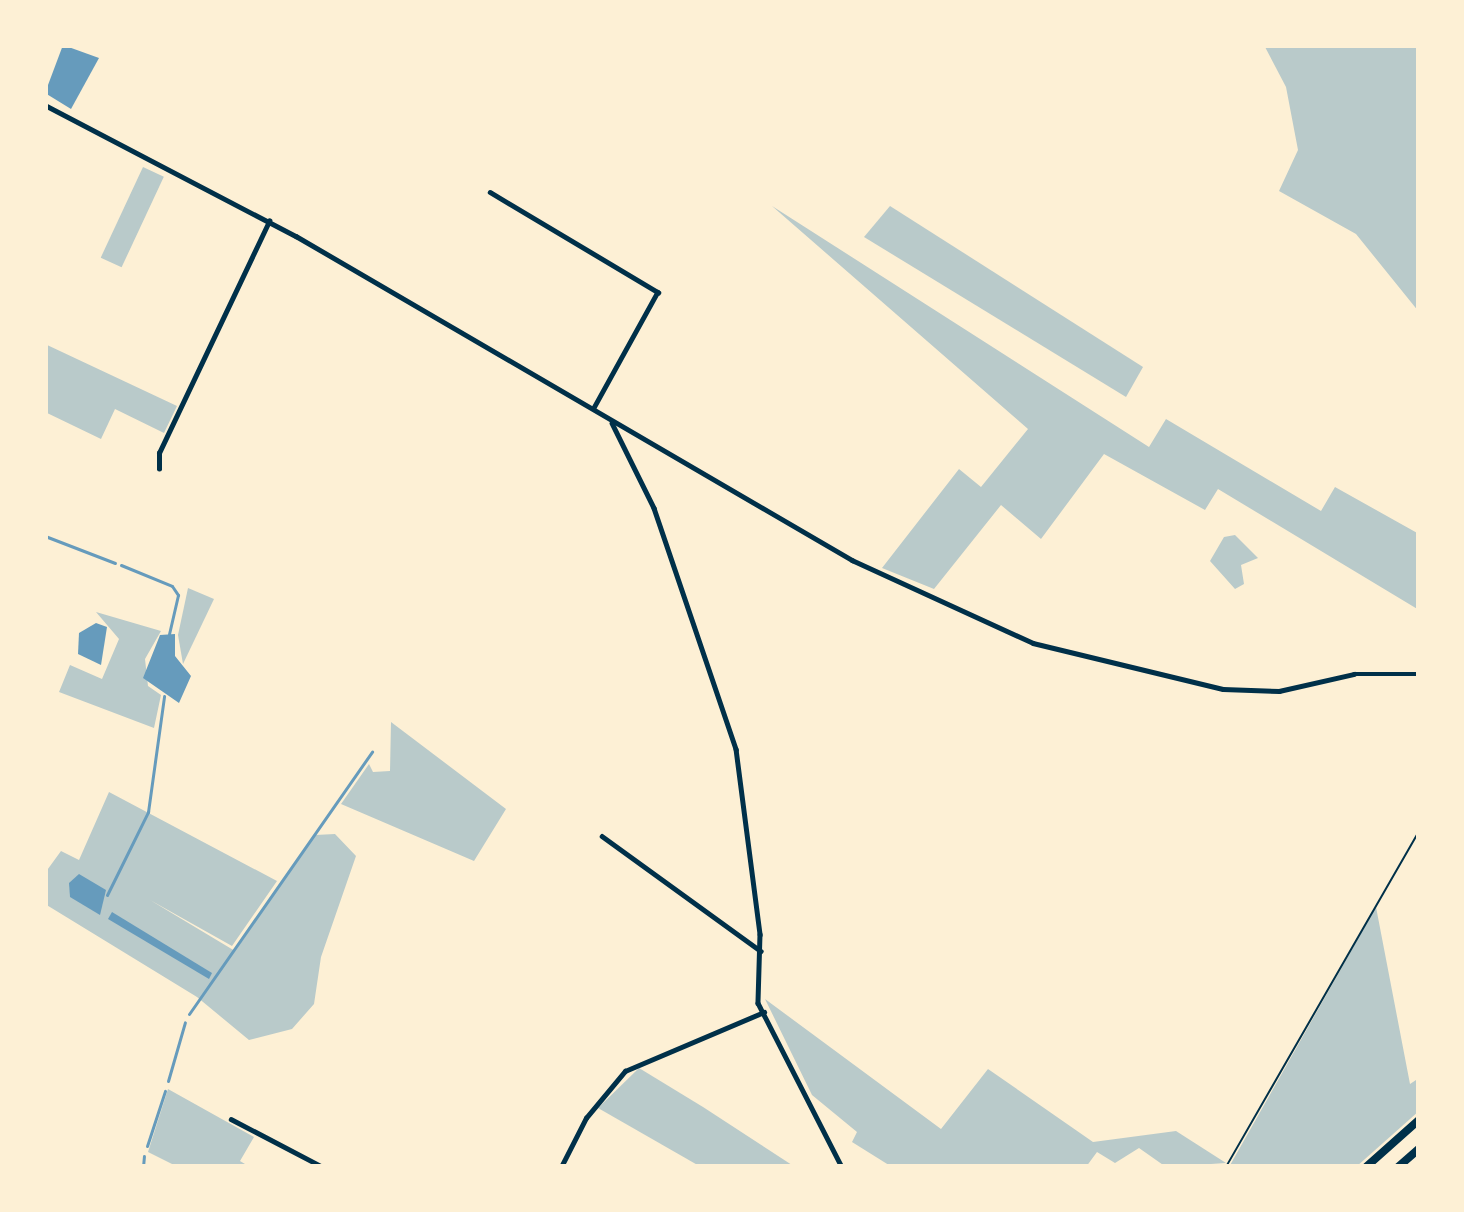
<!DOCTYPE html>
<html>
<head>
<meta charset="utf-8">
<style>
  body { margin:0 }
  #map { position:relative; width:1464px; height:1212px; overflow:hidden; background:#fdf0d5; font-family:"Open Sans",sans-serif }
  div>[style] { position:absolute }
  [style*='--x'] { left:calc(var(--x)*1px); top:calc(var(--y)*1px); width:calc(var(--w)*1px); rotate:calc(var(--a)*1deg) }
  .green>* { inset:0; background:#b9caca; transform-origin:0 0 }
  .water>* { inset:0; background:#669bbc }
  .stream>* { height:3px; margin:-1.5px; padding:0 1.5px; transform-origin:1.5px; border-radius:1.5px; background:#669bbc }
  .path>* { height:1.5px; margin:-0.75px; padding:0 0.75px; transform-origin:0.75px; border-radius:0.75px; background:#003049 }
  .minor>* { height:4.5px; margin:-2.25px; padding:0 2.25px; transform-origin:2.25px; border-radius:2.25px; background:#003049 }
  .motorway>* { height:8px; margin:-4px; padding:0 4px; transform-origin:4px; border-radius:4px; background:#003049 }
  span { translate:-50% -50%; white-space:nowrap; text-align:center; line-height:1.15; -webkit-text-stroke:12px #fdf0d5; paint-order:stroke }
  .frame { position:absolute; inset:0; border:48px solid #fdf0d5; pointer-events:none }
</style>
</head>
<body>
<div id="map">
  <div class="green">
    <div style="clip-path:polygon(1264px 45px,1419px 45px,1419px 312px,1356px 234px,1279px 191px,1298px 150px,1286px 87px)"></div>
    <div style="left:143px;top:167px;width:23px;height:100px;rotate:25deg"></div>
    <div style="clip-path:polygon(772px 206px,1149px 447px,1166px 419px,1321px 511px,1335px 487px,1419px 534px,1419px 610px,1218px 489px,1205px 510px,1104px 454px,1041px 539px,1001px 505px,934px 589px,882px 568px,959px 469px,981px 487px,1028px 429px)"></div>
    <div style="clip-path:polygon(890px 206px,1143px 367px,1126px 397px,864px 237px)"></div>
    <div style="clip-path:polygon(45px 344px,177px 406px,164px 433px,115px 409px,101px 439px,45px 412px)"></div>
    <div style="clip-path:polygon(1235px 535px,1258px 558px,1241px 565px,1244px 584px,1235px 589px,1210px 561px,1224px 537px)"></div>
    <div style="clip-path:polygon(188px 588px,214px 599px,183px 664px,178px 635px)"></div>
    <div style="clip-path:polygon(96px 612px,161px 631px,145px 659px,148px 686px,161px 695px,154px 728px,59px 692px,70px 665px,102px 679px,119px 639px)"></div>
    <div style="clip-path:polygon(391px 722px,506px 809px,474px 861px,341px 804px,369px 764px,373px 772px,390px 771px)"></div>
    <div style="clip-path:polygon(109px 792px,277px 881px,232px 946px,150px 900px,235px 951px,315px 835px,335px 834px,356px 856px,321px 957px,314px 1004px,292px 1029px,249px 1040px,197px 997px,45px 904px,45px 873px,61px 851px,79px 860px)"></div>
    <div style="clip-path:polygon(1376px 907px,1410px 1084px,1419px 1078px,1419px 1111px,1356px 1167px,1229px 1167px)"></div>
    <div style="clip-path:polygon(765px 999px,941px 1129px,988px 1069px,1093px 1142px,1176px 1131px,1226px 1163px,1166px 1167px,1139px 1148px,1115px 1163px,1097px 1152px,1086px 1167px,892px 1167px,852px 1142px,857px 1132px,812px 1095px)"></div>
    <div style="clip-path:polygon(639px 1068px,703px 1107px,795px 1167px,701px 1167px,598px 1108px)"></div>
    <div style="clip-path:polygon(168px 1089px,254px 1137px,240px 1161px,250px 1167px,178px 1167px,148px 1152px)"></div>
  </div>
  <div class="water">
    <div style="clip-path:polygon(63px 45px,99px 58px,71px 109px,45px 93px)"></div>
    <div style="clip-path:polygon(96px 623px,107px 627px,101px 665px,78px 654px,79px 633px)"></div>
    <div style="clip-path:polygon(175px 634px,175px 656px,191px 676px,179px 703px,143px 678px,160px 635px)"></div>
    <div style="clip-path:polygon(79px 874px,106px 890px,100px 915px,70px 897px,69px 883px)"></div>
    <div style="clip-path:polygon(112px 912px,212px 973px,209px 979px,108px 919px)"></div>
  </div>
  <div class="stream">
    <div style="--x:45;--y:536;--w:75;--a:21.1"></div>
    <div style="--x:121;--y:565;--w:55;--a:22.4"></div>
    <div style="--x:172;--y:586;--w:11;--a:56"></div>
    <div style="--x:178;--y:595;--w:40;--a:103"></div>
    <div style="--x:107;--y:895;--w:93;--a:-63.7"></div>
    <div style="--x:148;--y:812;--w:117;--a:-82.1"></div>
    <div style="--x:189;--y:1014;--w:320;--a:-55.1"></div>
    <div style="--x:168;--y:1081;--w:61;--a:-73.9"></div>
    <div style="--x:147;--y:1146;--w:58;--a:-71.9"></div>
    <div style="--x:143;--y:1167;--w:11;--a:-85"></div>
  </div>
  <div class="path">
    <div style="--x:1226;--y:1167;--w:387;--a:-60.1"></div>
  </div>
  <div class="minor">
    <div style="--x:45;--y:105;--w:283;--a:27.6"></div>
    <div style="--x:296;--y:236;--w:644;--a:30.23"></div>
    <div style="--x:852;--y:560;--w:199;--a:24.6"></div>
    <div style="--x:1033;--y:643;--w:195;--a:13.6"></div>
    <div style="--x:1223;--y:689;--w:56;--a:2"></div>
    <div style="--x:1279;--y:691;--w:77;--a:-12.8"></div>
    <div style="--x:1354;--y:674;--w:65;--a:0"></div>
    <div style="--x:490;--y:192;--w:196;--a:30.8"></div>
    <div style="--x:658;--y:292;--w:132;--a:118.9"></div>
    <div style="--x:612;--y:423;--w:95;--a:63.7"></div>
    <div style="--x:654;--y:508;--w:255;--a:71.2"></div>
    <div style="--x:736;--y:749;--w:187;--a:82.6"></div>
    <div style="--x:760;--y:934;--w:69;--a:91.7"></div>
    <div style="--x:758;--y:1003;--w:184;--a:62.9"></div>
    <div style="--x:159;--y:469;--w:16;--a:-90"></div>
    <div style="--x:159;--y:453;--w:257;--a:-64.6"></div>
    <div style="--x:602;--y:836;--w:196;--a:35.9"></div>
    <div style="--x:231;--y:1119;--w:104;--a:27.6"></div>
    <div style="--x:561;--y:1167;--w:55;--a:-63"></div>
    <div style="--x:586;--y:1118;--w:61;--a:-50.3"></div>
    <div style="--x:625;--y:1071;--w:151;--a:-23"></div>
  </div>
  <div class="motorway">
    <div style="--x:1366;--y:1167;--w:71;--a:-41.6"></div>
    <div style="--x:1398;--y:1167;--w:28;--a:-41"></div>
  </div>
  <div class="frame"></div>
</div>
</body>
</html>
